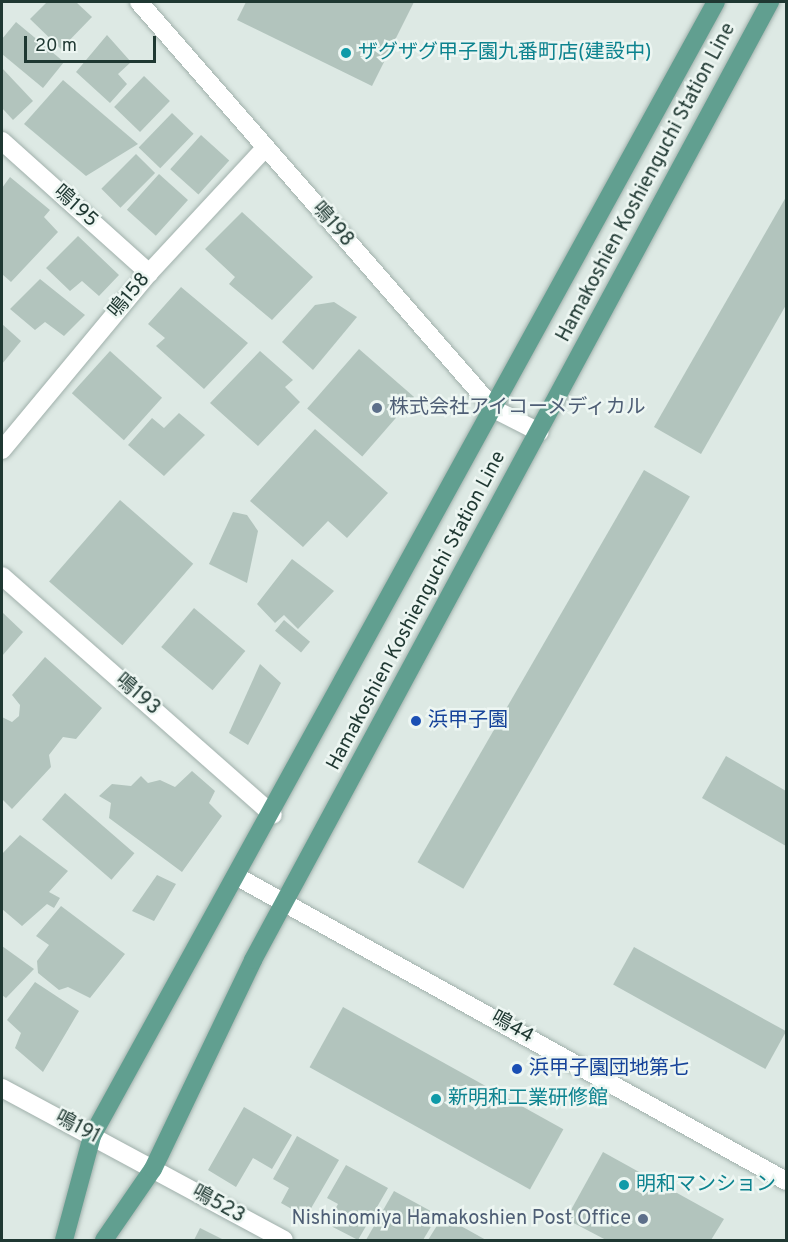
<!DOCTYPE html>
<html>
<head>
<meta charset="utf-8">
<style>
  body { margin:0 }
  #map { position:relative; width:788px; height:1242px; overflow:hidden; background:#dde9e4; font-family:Overpass,"Noto Sans JP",sans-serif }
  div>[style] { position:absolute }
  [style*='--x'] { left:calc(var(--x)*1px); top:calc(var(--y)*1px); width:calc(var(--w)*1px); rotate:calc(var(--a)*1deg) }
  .building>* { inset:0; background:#b2c4bd; transform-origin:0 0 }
  .roads { filter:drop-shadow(0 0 2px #a0b0ab) drop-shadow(0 0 2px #a0b0ab) }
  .minor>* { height:18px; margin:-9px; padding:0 9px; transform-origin:9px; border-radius:9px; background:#fff }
  .major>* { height:18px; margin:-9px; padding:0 9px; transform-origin:9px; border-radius:9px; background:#619f90 }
  .dots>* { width:16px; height:16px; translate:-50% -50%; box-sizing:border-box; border:3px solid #edf6f2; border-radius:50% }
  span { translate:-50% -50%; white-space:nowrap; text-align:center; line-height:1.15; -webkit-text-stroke:5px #edf6f2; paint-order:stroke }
  .culture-label { font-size:20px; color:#0d838f }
  .left { translate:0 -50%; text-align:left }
  .street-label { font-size:20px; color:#1f3832 }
  .service-label { font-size:20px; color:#4e5e75 }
  .right { translate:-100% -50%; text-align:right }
  .transit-label { font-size:20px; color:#164399 }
  .frame { position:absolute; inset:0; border:3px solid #1f3832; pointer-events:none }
  .scale { position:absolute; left:24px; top:36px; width:132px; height:27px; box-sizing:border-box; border:3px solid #1f3832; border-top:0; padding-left:8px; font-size:18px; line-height:21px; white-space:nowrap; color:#1f3832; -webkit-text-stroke:4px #edf6f2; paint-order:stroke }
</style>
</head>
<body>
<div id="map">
  <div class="building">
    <div style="clip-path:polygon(47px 2px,76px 2px,92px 17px,61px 49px,30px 19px)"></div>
    <div style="clip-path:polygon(246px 2px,414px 2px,372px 86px,237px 20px)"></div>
    <div style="clip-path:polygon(16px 22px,64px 62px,43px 88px,2px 54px,2px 39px)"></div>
    <div style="clip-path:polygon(107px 35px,131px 62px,118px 74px,127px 84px,110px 103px,76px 72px)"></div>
    <div style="clip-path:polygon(2px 68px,33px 101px,13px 120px,2px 108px)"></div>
    <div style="left:144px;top:76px;width:36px;height:43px;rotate:44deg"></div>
    <div style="clip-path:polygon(63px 80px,138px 144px,86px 176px,24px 124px)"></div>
    <div style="left:172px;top:113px;width:30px;height:48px;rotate:44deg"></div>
    <div style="left:201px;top:135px;width:38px;height:46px;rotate:42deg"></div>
    <div style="left:136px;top:154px;width:27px;height:49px;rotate:45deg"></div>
    <div style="left:159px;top:174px;width:39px;height:48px;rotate:42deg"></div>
    <div style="clip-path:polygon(10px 177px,50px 210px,44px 217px,58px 232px,11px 282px,2px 274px,2px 188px)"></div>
    <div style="clip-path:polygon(786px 197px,786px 305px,701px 454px,654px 427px)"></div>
    <div style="clip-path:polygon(242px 212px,313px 277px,272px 320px,229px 284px,235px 277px,205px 249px)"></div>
    <div style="clip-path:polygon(78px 236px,119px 275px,99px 296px,82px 281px,70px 291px,46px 268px)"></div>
    <div style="clip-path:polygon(40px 279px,85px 315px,64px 336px,45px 322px,35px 330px,10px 309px)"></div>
    <div style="clip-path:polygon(181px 287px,248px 343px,204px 389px,156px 346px,165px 338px,148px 324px)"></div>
    <div style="clip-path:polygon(334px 302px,357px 317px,313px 370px,282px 342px,315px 305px)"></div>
    <div style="clip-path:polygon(2px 324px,21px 341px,2px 364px)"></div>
    <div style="left:359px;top:349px;width:73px;height:79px;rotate:41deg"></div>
    <div style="left:110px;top:351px;width:70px;height:57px;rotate:42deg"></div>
    <div style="clip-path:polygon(260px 351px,293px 380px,285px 387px,300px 402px,258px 446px,210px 403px)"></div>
    <div style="clip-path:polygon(179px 413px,205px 435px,164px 476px,128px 445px,152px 418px,164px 428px)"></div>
    <div style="clip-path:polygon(315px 429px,388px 493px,347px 538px,328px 521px,303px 547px,250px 501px)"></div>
    <div style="left:644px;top:470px;width:53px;height:453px;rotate:30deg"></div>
    <div style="left:120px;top:500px;width:97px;height:108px;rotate:41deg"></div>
    <div style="clip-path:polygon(233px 512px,247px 515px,258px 531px,247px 583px,209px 564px)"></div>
    <div style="clip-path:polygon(292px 559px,334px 591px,298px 629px,284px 615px,275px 623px,257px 604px)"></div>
    <div style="left:194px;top:608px;width:67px;height:51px;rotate:40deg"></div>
    <div style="clip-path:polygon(2px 612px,23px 632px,2px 656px)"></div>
    <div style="left:284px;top:620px;width:34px;height:14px;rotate:40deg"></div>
    <div style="clip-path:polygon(45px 657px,102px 708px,76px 739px,63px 737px,49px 755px,51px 767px,12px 809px,2px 799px,2px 717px,12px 722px,19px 716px,20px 705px,12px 695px)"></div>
    <div style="clip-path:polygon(260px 664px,281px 683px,248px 745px,229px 733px)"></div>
    <div style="clip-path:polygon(726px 756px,786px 791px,786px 846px,702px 798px)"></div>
    <div style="clip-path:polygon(192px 771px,215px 791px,209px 803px,222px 816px,182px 872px,109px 818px,111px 803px,99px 796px,112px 784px,131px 786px,141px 776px,148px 783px,160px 780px,175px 787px)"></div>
    <div style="left:65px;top:793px;width:92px;height:35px;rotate:41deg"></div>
    <div style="clip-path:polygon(20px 835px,68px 871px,49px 892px,60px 898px,54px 908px,47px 904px,22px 926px,2px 909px,2px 854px)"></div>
    <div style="clip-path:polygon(157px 875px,176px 884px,154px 921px,132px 911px)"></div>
    <div style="clip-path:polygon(61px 906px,125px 954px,90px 998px,68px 987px,59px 990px,38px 973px,37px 961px,49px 945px,36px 936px)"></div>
    <div style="clip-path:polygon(2px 946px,34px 969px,6px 998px,2px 995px)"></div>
    <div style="left:634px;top:947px;width:174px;height:43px;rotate:29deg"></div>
    <div style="clip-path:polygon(35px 982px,79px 1011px,43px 1072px,15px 1048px,21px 1033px,7px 1020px)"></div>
    <div style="left:343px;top:1007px;width:252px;height:69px;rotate:29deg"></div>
    <div style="clip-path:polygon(244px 1107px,292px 1135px,272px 1169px,253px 1158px,236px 1187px,208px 1170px)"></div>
    <div style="clip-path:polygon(297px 1136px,339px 1160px,306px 1217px,281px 1203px,289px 1188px,273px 1179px)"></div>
    <div style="clip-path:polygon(603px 1152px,724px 1219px,711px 1240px,606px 1240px,566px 1219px)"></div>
    <div style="clip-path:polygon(346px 1165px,388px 1188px,358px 1240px,327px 1224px,338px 1204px,327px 1198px)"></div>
    <div style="clip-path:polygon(394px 1191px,438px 1215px,423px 1240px,366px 1240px)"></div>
    <div style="clip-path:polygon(443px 1216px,486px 1240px,428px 1240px)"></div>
    <div style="clip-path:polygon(200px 1228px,224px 1240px,194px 1240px)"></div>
  </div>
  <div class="roads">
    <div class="minor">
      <div style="--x:139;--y:2;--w:540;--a:48.9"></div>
      <div style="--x:494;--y:409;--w:51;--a:27.1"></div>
      <div style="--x:2;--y:141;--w:198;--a:41.9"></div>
      <div style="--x:2;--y:450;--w:230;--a:-50.3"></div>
      <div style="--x:149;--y:273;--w:171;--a:-47.1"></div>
      <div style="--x:2;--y:576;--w:361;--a:41.4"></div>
      <div style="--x:236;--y:876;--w:629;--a:29.01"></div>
      <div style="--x:2;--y:1088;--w:320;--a:28.3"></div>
    </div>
    <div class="major">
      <div style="--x:64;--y:1240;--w:108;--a:-74.9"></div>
      <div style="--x:92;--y:1136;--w:1294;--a:-61.18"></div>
      <div style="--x:104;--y:1240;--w:86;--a:-55.4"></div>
      <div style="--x:153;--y:1169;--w:232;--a:-64.4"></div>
      <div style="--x:253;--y:960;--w:1089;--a:-61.65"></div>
    </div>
  </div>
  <div class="dots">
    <div style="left:346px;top:53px;background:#0f9aa8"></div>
    <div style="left:377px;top:408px;background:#5c6f8a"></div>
    <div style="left:416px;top:721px;background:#1a4fb4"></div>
    <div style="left:517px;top:1069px;background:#1a4fb4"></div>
    <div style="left:436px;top:1099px;background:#0f9aa8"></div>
    <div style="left:624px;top:1185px;background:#0f9aa8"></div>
    <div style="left:643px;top:1219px;background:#5c6f8a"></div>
  </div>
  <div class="culture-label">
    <span class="left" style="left:358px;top:53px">ザグザグ甲子園九番町店(建設中)</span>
    <span class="left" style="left:448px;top:1099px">新明和工業研修館</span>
    <span class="left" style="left:636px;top:1185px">明和マンション</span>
  </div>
  <div class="street-label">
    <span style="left:647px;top:183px;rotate:-62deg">Hamakoshien Koshienguchi Station Line</span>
    <span style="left:75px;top:207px;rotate:42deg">鳴195</span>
    <span style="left:332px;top:225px;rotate:49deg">鳴198</span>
    <span style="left:130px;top:296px;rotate:-50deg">鳴158</span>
    <span style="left:417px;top:611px;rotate:-62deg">Hamakoshien Koshienguchi Station Line</span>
    <span style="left:137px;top:695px;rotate:41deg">鳴193</span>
    <span style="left:512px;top:1028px;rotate:29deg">鳴44</span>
    <span style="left:77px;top:1128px;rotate:28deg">鳴191</span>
    <span style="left:218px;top:1205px;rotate:29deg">鳴523</span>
  </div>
  <div class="service-label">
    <span class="left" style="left:389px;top:408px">株式会社アイコーメディカル</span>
    <span class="right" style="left:631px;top:1219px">Nishinomiya Hamakoshien Post Office</span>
  </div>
  <div class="transit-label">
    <span class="left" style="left:428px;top:721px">浜甲子園</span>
    <span class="left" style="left:529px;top:1069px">浜甲子園団地第七</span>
  </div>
  <div class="frame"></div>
  <div class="scale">20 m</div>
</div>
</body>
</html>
